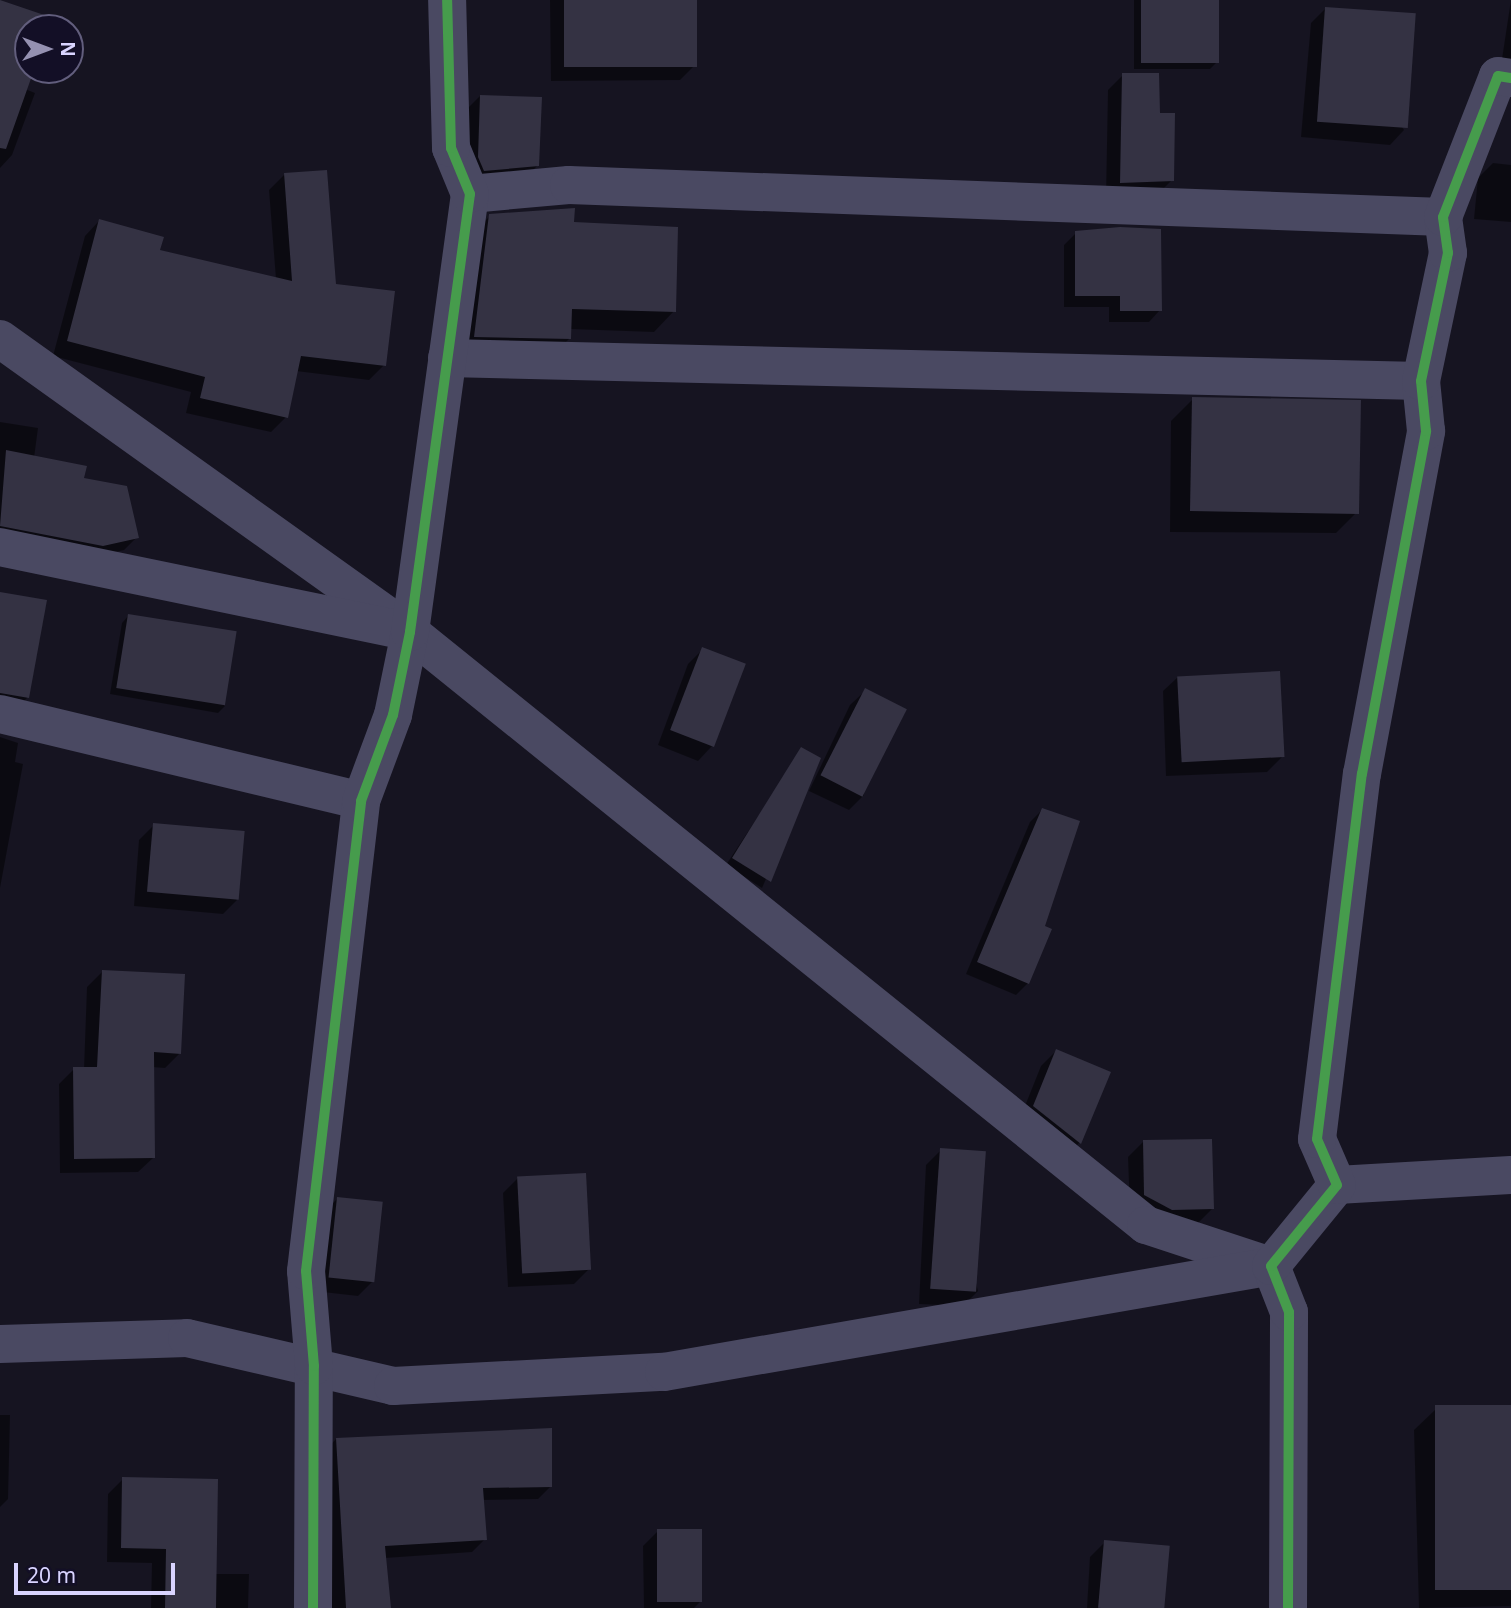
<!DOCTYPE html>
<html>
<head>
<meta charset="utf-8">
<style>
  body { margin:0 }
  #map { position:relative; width:1511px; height:1608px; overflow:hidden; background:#161421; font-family:"Noto Sans",sans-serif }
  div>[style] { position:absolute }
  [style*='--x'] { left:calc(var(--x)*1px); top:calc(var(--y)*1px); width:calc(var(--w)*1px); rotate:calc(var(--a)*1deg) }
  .shadow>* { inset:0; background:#0007 }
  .building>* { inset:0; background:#343243; transform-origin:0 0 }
  .minor>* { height:38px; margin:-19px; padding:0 19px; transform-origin:19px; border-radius:19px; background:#4a4962 }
  .cycleway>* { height:10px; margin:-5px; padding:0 5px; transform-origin:5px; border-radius:5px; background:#469c4c }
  span { translate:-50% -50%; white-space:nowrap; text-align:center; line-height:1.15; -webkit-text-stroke:5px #130f26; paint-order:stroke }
  .north { position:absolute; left:14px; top:14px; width:70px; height:70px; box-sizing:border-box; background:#130f26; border:2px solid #625e7d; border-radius:50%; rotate:90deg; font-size:19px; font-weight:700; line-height:28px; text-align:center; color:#d9d4ff }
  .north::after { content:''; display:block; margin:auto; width:24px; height:32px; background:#9591b1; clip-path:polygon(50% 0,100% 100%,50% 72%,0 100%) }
  .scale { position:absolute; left:14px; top:1563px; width:161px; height:32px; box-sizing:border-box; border:4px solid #d9d4ff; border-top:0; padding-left:9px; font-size:21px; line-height:24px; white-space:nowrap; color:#d9d4ff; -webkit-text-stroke:5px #130f26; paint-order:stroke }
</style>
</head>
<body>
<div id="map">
  <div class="shadow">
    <div style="clip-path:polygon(550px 0,695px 0,695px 65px,680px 80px,551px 81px)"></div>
    <div style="clip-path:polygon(1134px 0,1217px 0,1217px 62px,1210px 69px,1134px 69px)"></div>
    <div style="clip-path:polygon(1511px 0,1511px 60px,1502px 59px)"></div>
    <div style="clip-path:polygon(0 1px,47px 28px,28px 28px,32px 70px,25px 89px,35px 93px,12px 155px,0 168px)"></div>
    <div style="clip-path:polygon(1326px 8px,1404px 130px,1390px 145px,1301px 137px,1311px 23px)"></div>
    <div style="clip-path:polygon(1123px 75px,1158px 115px,1172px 180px,1157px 195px,1106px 197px,1108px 90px)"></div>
    <div style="clip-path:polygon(480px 96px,538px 165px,523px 180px,469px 185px,465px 111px)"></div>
    <div style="clip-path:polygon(1493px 163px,1511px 165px,1511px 222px,1474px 219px,1478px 178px)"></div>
    <div style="clip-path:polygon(284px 175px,334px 285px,384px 365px,369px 380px,296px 371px,286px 417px,271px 432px,186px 413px,191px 392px,53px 356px,85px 236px,99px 221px,158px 251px,276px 279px,269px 190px)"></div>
    <div style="clip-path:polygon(490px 216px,572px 224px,674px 311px,654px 332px,570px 329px,570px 338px,549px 359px,455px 356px,470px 236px)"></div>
    <div style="clip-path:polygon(1076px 233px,1160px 310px,1149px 322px,1109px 322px,1109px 307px,1064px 307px,1064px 245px)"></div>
    <div style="clip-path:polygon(1193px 399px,1358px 511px,1336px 533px,1170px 532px,1171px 421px)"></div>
    <div style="clip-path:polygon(0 422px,38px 428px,34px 458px,82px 480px,137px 537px,124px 550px,89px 558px,0 542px)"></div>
    <div style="clip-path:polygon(0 593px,27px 698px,14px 711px,0 708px)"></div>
    <div style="clip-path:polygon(129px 615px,225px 706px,218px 713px,110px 694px,122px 623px)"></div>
    <div style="clip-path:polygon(703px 649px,712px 746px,698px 761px,658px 745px,688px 664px)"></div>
    <div style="clip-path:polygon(1178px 677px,1282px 757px,1267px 772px,1166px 776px,1163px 691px)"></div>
    <div style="clip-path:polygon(865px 691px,864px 795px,849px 810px,809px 791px,850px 705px)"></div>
    <div style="clip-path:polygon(0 737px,18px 743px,15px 762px,23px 764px,0 888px)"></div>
    <div style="clip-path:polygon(802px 750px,819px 758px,762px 888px,726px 865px)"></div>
    <div style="clip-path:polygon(1042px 810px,1043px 927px,1028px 983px,1016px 995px,966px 974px,1030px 822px)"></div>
    <div style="clip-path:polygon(154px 825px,237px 900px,223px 914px,134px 906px,139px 840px)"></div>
    <div style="clip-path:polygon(102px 972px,180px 1053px,165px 1068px,152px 1067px,153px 1158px,138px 1172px,60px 1173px,59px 1084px,74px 1069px,84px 1069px,87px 987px)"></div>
    <div style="clip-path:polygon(1056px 1051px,1108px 1073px,1079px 1143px,1065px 1158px,1019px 1121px,1041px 1066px)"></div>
    <div style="clip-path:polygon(1143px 1142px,1212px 1209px,1197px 1224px,1130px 1210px,1128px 1157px)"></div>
    <div style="clip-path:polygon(941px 1150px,978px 1291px,963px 1306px,919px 1304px,926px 1165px)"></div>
    <div style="clip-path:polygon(518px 1178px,589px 1269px,574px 1284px,508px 1287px,503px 1193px)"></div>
    <div style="clip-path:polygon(337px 1199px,373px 1281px,358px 1296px,314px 1291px,322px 1214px)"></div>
    <div style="clip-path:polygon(1511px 1407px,1511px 1606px,1419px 1608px,1414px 1430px,1436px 1409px)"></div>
    <div style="clip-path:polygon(0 1415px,10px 1415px,8px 1499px,0 1507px)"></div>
    <div style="clip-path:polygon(336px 1439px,551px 1486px,538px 1499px,482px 1500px,485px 1539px,472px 1552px,385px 1558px,389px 1608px,325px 1608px,323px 1453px)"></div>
    <div style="clip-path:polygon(123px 1479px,215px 1574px,249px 1574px,248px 1608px,151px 1608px,152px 1563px,107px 1562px,108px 1494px)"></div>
    <div style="clip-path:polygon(658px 1531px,702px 1600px,694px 1608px,644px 1608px,643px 1546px)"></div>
    <div style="clip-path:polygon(1105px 1542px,1164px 1608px,1087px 1608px,1090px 1557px)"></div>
  </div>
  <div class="building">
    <div style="clip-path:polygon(0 0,53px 18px,49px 28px,28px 28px,28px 70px,34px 70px,6px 149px,0 148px)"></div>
    <div style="left:564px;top:0;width:133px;height:67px"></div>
    <div style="left:1141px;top:0;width:78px;height:63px"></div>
    <div style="left:1325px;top:7px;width:91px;height:115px;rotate:4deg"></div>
    <div style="clip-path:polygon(1122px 73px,1159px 73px,1160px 113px,1175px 113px,1174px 181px,1120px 183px)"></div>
    <div style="clip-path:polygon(480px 95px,542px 97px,539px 166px,484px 171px,478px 157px)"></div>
    <div style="clip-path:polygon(327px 170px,336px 284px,395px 291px,386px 366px,301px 356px,288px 418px,200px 398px,205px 377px,67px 341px,99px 219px,164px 237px,160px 250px,292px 281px,284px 173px)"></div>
    <div style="clip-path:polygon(575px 208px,574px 222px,678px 227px,676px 312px,572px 309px,571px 339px,474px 337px,489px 214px)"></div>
    <div style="clip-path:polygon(1120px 227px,1161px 229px,1162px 311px,1120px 311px,1120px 296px,1075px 296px,1075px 231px)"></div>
    <div style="left:1192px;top:397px;width:169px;height:114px;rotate:1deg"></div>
    <div style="clip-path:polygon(6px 450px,87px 466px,84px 478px,127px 486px,139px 538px,103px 546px,0 526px)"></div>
    <div style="clip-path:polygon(0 592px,47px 600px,29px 698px,0 693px)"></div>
    <div style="left:128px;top:614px;width:110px;height:75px;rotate:9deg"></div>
    <div style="left:702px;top:647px;width:47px;height:89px;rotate:21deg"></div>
    <div style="left:1280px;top:671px;width:86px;height:103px;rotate:87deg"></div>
    <div style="left:865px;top:688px;width:47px;height:98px;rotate:27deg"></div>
    <div style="clip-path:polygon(801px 747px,821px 758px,771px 882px,732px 858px)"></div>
    <div style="clip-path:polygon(1042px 808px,1080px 821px,1045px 926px,1052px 929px,1029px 984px,977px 962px)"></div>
    <div style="left:153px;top:823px;width:92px;height:69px;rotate:5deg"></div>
    <div style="clip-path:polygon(102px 970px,185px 974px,181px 1054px,154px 1052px,155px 1158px,74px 1159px,73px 1067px,97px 1067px)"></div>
    <div style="clip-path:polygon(1056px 1049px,1111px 1072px,1081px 1144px,1033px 1106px)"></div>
    <div style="clip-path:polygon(1212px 1139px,1214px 1209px,1172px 1210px,1144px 1195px,1143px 1140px)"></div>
    <div style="left:940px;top:1148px;width:46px;height:141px;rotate:4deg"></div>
    <div style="left:586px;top:1173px;width:97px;height:69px;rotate:87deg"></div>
    <div style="left:337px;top:1197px;width:46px;height:81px;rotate:6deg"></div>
    <div style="left:1511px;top:1405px;width:185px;height:76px;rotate:90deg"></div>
    <div style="clip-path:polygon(552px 1428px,552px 1487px,483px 1488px,487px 1540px,385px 1546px,391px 1608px,346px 1608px,336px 1438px)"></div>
    <div style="clip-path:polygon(122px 1477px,218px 1479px,216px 1608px,165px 1608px,166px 1549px,121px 1548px)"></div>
    <div style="left:657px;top:1529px;width:45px;height:73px"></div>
    <div style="left:1104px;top:1540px;width:66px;height:68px;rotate:5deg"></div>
  </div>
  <div class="minor">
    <div style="--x:470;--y:194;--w:99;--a:-5.2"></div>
    <div style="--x:569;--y:185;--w:875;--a:2.1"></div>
    <div style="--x:0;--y:339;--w:504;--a:35.55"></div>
    <div style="--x:410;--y:632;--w:945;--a:38.86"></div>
    <div style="--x:1146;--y:1225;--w:132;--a:18.2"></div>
    <div style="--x:447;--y:358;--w:974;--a:1.35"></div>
    <div style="--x:0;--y:547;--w:403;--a:11.7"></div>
    <div style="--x:0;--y:714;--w:371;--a:13.5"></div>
    <div style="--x:1337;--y:1185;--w:174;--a:-3.3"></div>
    <div style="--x:0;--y:1344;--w:187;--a:-1.8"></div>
    <div style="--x:187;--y:1338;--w:212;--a:13.1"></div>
    <div style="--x:393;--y:1386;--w:271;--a:-3"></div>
    <div style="--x:664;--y:1372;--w:612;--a:-9.88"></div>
    <div style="--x:313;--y:1608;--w:242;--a:-89.8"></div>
    <div style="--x:314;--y:1366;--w:95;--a:-94.8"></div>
    <div style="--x:306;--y:1271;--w:473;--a:-83.3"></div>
    <div style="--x:361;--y:801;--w:92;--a:-69.6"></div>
    <div style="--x:393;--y:715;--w:85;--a:-78.4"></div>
    <div style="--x:410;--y:632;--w:442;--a:-82.2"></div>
    <div style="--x:470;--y:194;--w:50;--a:-112.4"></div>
    <div style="--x:451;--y:148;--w:148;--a:-91.5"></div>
    <div style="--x:1288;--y:1608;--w:296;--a:-89.8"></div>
    <div style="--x:1289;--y:1312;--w:49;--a:-111.4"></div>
    <div style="--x:1271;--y:1266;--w:104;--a:-50.8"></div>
    <div style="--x:1337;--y:1185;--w:50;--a:-113.5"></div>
    <div style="--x:1317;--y:1139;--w:368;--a:-83"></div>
    <div style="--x:1362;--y:774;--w:349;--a:-79.4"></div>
    <div style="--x:1426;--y:431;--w:50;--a:-95.7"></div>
    <div style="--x:1421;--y:381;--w:131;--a:-78.1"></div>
    <div style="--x:1448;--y:253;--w:36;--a:-98"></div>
    <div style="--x:1443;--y:217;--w:151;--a:-68.7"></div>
    <div style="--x:1498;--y:76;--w:13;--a:9"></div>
  </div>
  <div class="cycleway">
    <div style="--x:313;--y:1608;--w:242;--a:-89.8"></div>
    <div style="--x:314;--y:1366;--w:95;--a:-94.8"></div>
    <div style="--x:306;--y:1271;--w:473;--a:-83.3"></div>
    <div style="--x:361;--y:801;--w:92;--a:-69.6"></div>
    <div style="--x:393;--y:715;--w:85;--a:-78.4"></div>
    <div style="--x:410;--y:632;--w:442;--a:-82.2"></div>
    <div style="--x:470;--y:194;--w:50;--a:-112.4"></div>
    <div style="--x:451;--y:148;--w:148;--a:-91.5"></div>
    <div style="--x:1288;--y:1608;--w:296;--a:-89.8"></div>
    <div style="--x:1289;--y:1312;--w:49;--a:-111.4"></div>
    <div style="--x:1271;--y:1266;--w:104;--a:-50.8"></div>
    <div style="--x:1337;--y:1185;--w:50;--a:-113.5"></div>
    <div style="--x:1317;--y:1139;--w:368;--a:-83"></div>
    <div style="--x:1362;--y:774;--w:349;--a:-79.4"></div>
    <div style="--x:1426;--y:431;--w:50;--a:-95.7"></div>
    <div style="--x:1421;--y:381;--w:131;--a:-78.1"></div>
    <div style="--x:1448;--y:253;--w:36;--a:-98"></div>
    <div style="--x:1443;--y:217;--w:151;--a:-68.7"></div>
    <div style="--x:1498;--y:76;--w:13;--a:9"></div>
  </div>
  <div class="north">N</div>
  <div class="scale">20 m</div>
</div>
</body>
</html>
